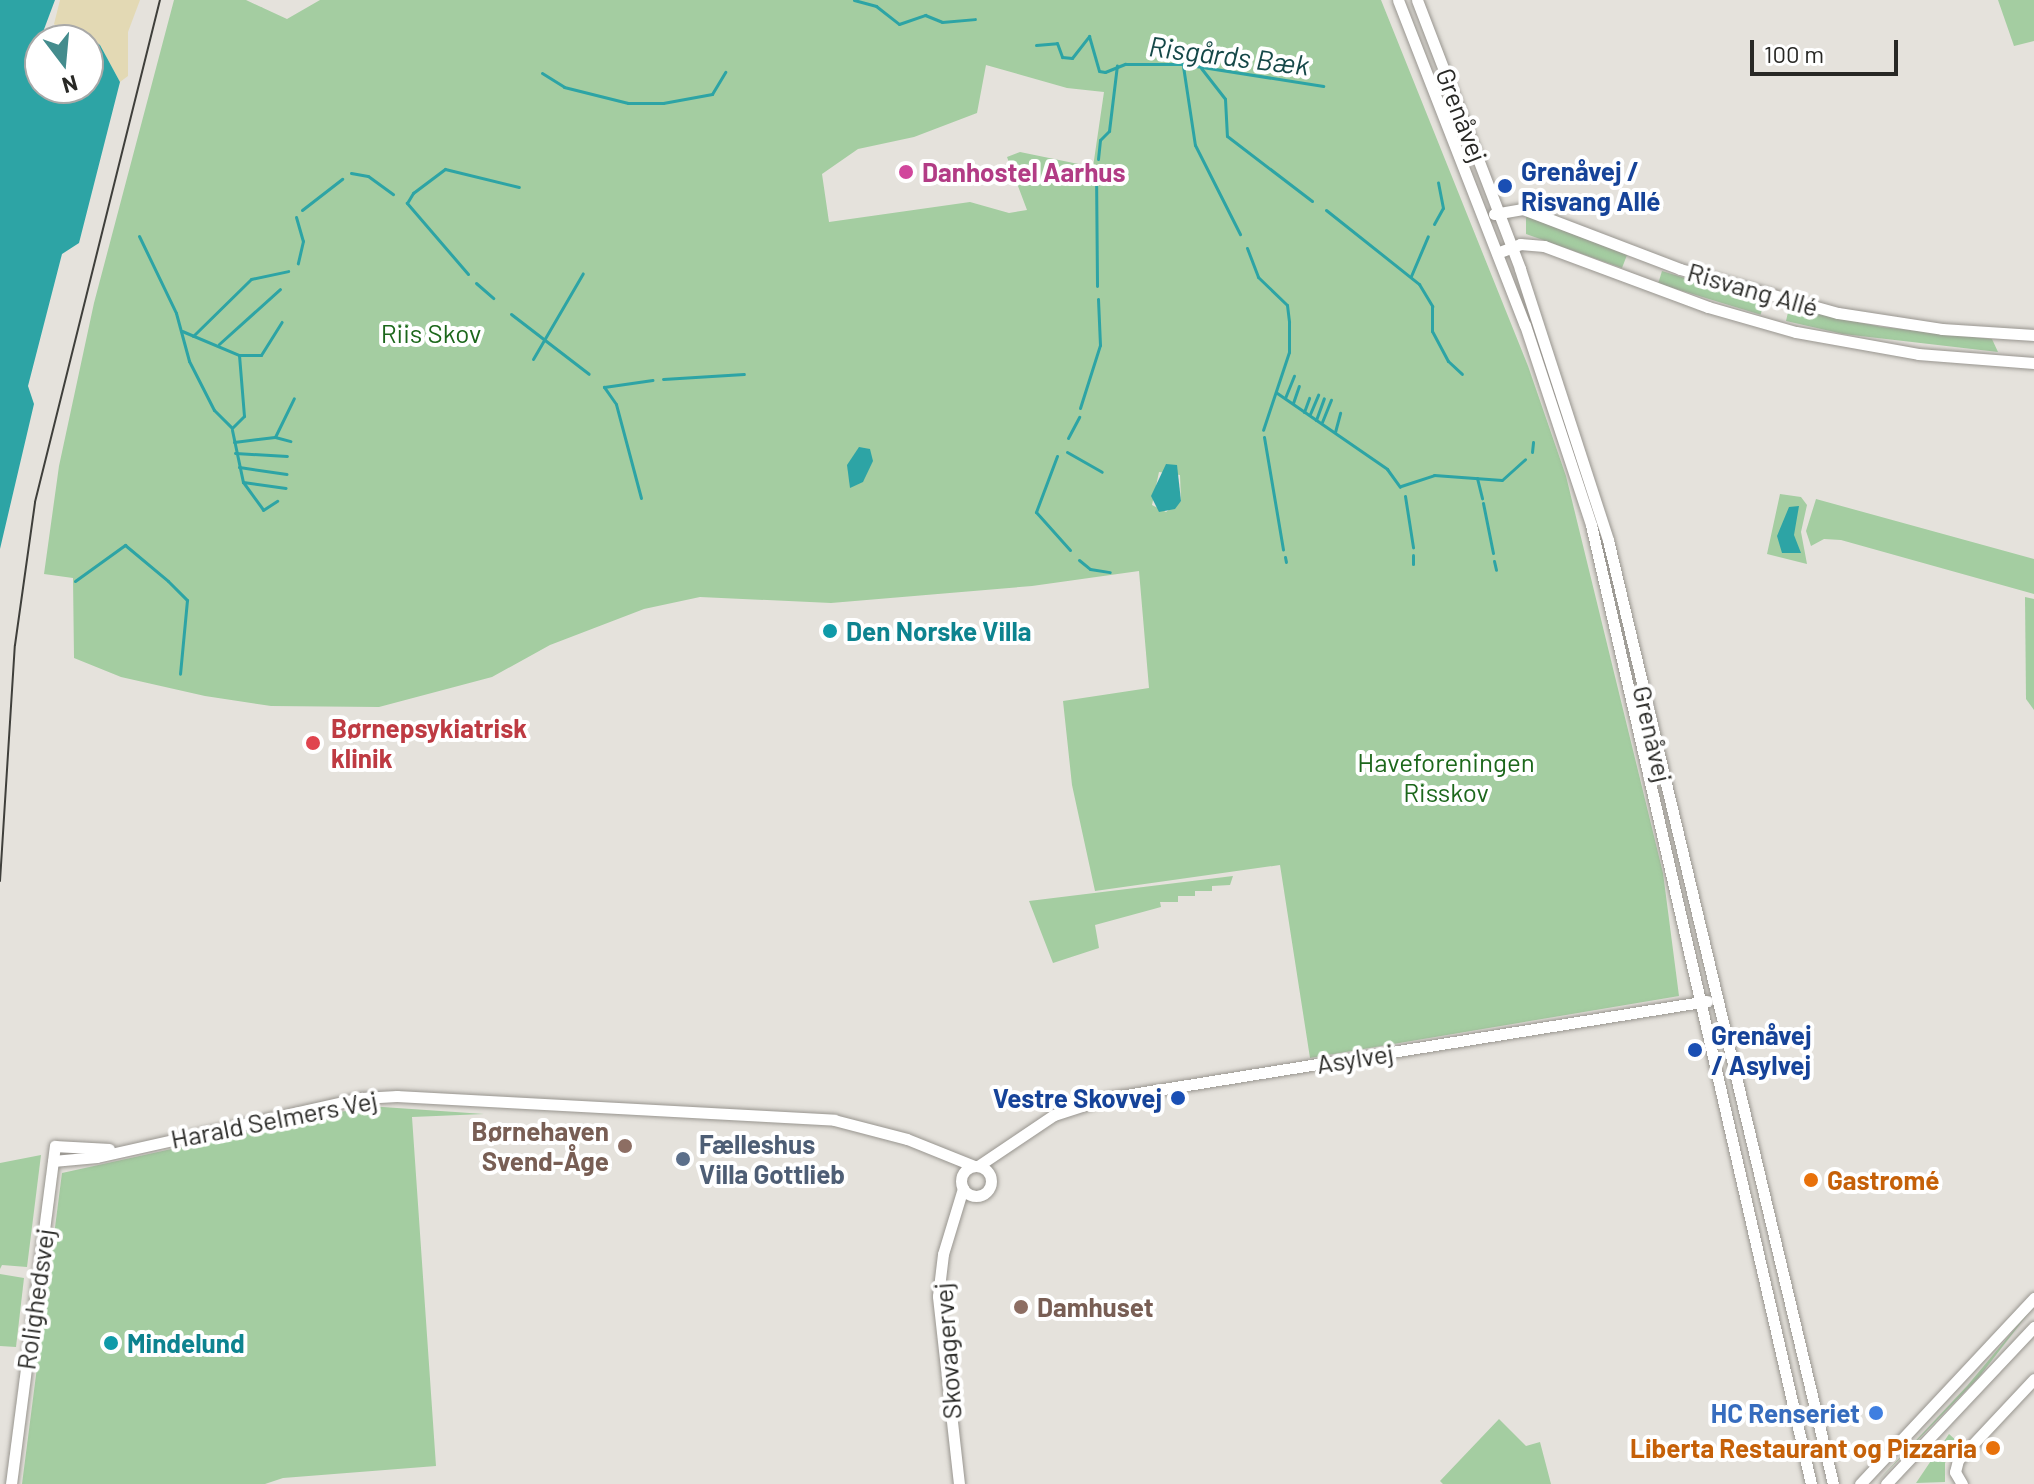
<!DOCTYPE html>
<html>
<head>
<meta charset="utf-8">
<style>
  body { margin:0 }
  #map { position:relative; width:2034px; height:1484px; overflow:hidden; background:#e5e2dc; font-family:Barlow,sans-serif }
  div>[style] { position:absolute }
  [style*='--x'] { left:calc(var(--x)*1px); top:calc(var(--y)*1px); width:calc(var(--w)*1px); rotate:calc(var(--a)*1deg) }
  .green>* { inset:0; background:#a4cda1; transform-origin:0 0 }
  .sand>* { inset:0; background:#e3d9b4 }
  .water>* { inset:0; background:#2da4a5 }
  .stream>* { height:3px; margin:-1.5px; padding:0 1.5px; transform-origin:1.5px; border-radius:1.5px; background:#2da4a5 }
  .roads { filter:drop-shadow(0 0 2px #98958f) drop-shadow(0 0 2px #98958f) }
  .secondary>* { height:11px; margin:-5.5px; padding:0 5.5px; transform-origin:5.5px; border-radius:5.5px; background:#fff }
  .secondary>.ring { margin:-5.5px; padding:0; box-sizing:content-box; background:none; border:11px solid #fff; border-radius:50% }
  .tram>* { height:2px; margin:-1px; padding:0 1px; transform-origin:1px; border-radius:1px; background:#3f3f3b }
  .dots>* { width:22px; height:22px; translate:-50% -50%; box-sizing:border-box; border:4px solid #fff; border-radius:50% }
  span { translate:-50% -50%; white-space:nowrap; text-align:center; line-height:1.15; -webkit-text-stroke:8px #fff; paint-order:stroke }
  .street-label { font-size:26px; color:#282825 }
  .transit-label { font-size:26px; color:#164399; font-weight:700 }
  .left { translate:0 -50%; text-align:left }
  .right { translate:-100% -50%; text-align:right }
  .hotel-label { font-size:26px; color:#b23c85; font-weight:700 }
  .park-label { font-size:26px; color:#1c671b }
  .culture-label { font-size:26px; color:#0d838f; font-weight:700 }
  .health-label { font-size:26px; color:#be3a42; font-weight:700 }
  .education-label { font-size:26px; color:#785e54; font-weight:700 }
  .service-label { font-size:26px; color:#4e5e75; font-weight:700 }
  .food-label { font-size:26px; color:#c56008; font-weight:700 }
  .shop-label { font-size:26px; color:#366cbe; font-weight:700 }
  .water-label { font-size:28px; color:#154848; font-style:italic }
  .north { position:absolute; left:24px; top:24px; width:80px; height:80px; box-sizing:border-box; background:#fff; border:2px solid #a9a9a8; border-radius:50%; rotate:164deg; font-size:22px; font-weight:700; line-height:32px; text-align:center; color:#282825 }
  .north::after { content:''; display:block; margin:auto; width:28px; height:36px; background:#448c8d; clip-path:polygon(50% 0,100% 100%,50% 72%,0 100%) }
  .scale { position:absolute; left:1750px; top:40px; width:148px; height:36px; box-sizing:border-box; border:4px solid #282825; border-top:0; padding-left:10px; font-size:24px; line-height:28px; white-space:nowrap; color:#282825; -webkit-text-stroke:6px #fff; paint-order:stroke }
</style>
</head>
<body>
<div id="map">
  <div class="green">
    <div style="clip-path:polygon(evenodd,174px 0,246px 0,287px 19px,320px 0,1381px 0,1528px 366px,1566px 476px,1663px 873px,1679px 996px,1310px 1058px,1280px 865px,1095px 891px,1072px 785px,1063px 701px,1149px 688px,1139px 571px,1032px 586px,831px 603px,700px 597px,644px 609px,550px 645px,492px 677px,379px 707px,271px 706px,205px 696px,121px 677px,74px 658px,73px 578px,44px 574px,59px 466px,94px 303px,174px 0,986px 65px,1067px 88px,1104px 92px,1093px 167px,1020px 152px,1007px 157px,1027px 210px,1009px 213px,970px 202px,829px 222px,822px 174px,858px 149px,914px 137px,977px 113px,986px 65px,174px 0,1159px 472px,1180px 475px,1181px 501px,1166px 512px,1152px 505px,1159px 472px)"></div>
    <div style="clip-path:polygon(1998px 0,2034px 0,2034px 41px,2014px 46px)"></div>
    <div style="clip-path:polygon(1526px 216px,1627px 255px,1622px 268px,1526px 234px)"></div>
    <div style="left:1662px;top:271px;width:107px;height:13px;rotate:17deg"></div>
    <div style="clip-path:polygon(1789px 308px,1882px 327px,1992px 339px,1998px 352px,1843px 334px,1786px 321px)"></div>
    <div style="clip-path:polygon(1780px 494px,1801px 497px,1807px 505px,1801px 532px,1807px 564px,1767px 554px)"></div>
    <div style="clip-path:polygon(1816px 499px,2034px 559px,2034px 594px,1841px 540px,1824px 539px,1811px 546px,1806px 531px)"></div>
    <div style="clip-path:polygon(2025px 597px,2034px 599px,2034px 710px,2026px 699px)"></div>
    <div style="clip-path:polygon(1233px 876px,1230px 885px,1212px 886px,1212px 891px,1195px 891px,1195px 896px,1178px 896px,1178px 902px,1160px 902px,1161px 907px,1095px 925px,1099px 948px,1053px 963px,1029px 901px)"></div>
    <div style="clip-path:polygon(368px 1106px,484px 1114px,412px 1117px,436px 1466px,283px 1478px,265px 1484px,22px 1484px,62px 1173px)"></div>
    <div style="clip-path:polygon(41px 1155px,27px 1267px,2px 1265px,0 1269px,0 1163px)"></div>
    <div style="clip-path:polygon(0 1274px,24px 1278px,16px 1347px,0 1346px)"></div>
    <div style="clip-path:polygon(2034px 1306px,1979px 1377px,1875px 1484px,1967px 1386px)"></div>
    <div style="clip-path:polygon(1499px 1419px,1526px 1446px,1540px 1442px,1551px 1484px,1443px 1484px,1440px 1481px)"></div>
    <div style="clip-path:polygon(1949px 1434px,1959px 1443px,1945px 1463px,1945px 1482px,1916px 1483px)"></div>
  </div>
  <div class="sand">
    <div style="clip-path:polygon(60px 0,140px 0,128px 32px,128px 76px,120px 82px,100px 45px,85px 34px,65px 37px,54px 24px)"></div>
  </div>
  <div class="water">
    <div style="clip-path:polygon(0 0,55px 0,40px 40px,40px 88px,88px 88px,88px 40px,64px 40px,67px 32px,85px 34px,100px 45px,120px 82px,79px 243px,62px 254px,28px 386px,34px 404px,0 549px)"></div>
    <div style="clip-path:polygon(859px 447px,870px 449px,873px 461px,863px 482px,850px 488px,847px 465px)"></div>
    <div style="clip-path:polygon(1166px 464px,1177px 465px,1181px 501px,1175px 509px,1159px 512px,1151px 496px)"></div>
    <div style="clip-path:polygon(1799px 506px,1794px 535px,1801px 553px,1782px 553px,1777px 536px,1789px 507px)"></div>
  </div>
  <div class="stream">
    <div style="--x:854;--y:0;--w:23;--a:15"></div>
    <div style="--x:876;--y:6;--w:29;--a:38"></div>
    <div style="--x:899;--y:24;--w:28;--a:-19"></div>
    <div style="--x:925;--y:15;--w:18;--a:22"></div>
    <div style="--x:942;--y:22;--w:33;--a:-5"></div>
    <div style="--x:1036;--y:45;--w:21;--a:-5"></div>
    <div style="--x:1057;--y:43;--w:15;--a:70"></div>
    <div style="--x:1062;--y:57;--w:10;--a:6"></div>
    <div style="--x:1072;--y:58;--w:28;--a:-52"></div>
    <div style="--x:1089;--y:36;--w:36;--a:74"></div>
    <div style="--x:1099;--y:71;--w:6;--a:9"></div>
    <div style="--x:1105;--y:72;--w:22;--a:-22"></div>
    <div style="--x:1125;--y:64;--w:58;--a:0"></div>
    <div style="--x:1183;--y:64;--w:142;--a:8.9"></div>
    <div style="--x:1183;--y:66;--w:80;--a:81.4"></div>
    <div style="--x:1195;--y:145;--w:100;--a:63.2"></div>
    <div style="--x:1201;--y:68;--w:39;--a:52"></div>
    <div style="--x:1225;--y:99;--w:37;--a:87"></div>
    <div style="--x:1227;--y:136;--w:107;--a:37.4"></div>
    <div style="--x:542;--y:73;--w:26;--a:32"></div>
    <div style="--x:564;--y:87;--w:66;--a:14"></div>
    <div style="--x:628;--y:103;--w:35;--a:0"></div>
    <div style="--x:663;--y:103;--w:50;--a:-10.4"></div>
    <div style="--x:712;--y:94;--w:26;--a:-59"></div>
    <div style="--x:1098;--y:159;--w:19;--a:-84"></div>
    <div style="--x:1100;--y:140;--w:13;--a:-45"></div>
    <div style="--x:1109;--y:131;--w:66;--a:-83.1"></div>
    <div style="--x:1096;--y:169;--w:117;--a:89.5"></div>
    <div style="--x:351;--y:173;--w:17;--a:10"></div>
    <div style="--x:368;--y:176;--w:31;--a:36"></div>
    <div style="--x:302;--y:210;--w:51;--a:-37.8"></div>
    <div style="--x:1326;--y:210;--w:119;--a:38.5"></div>
    <div style="--x:1419;--y:284;--w:26;--a:59"></div>
    <div style="--x:1432;--y:306;--w:25;--a:90"></div>
    <div style="--x:1432;--y:331;--w:34;--a:62"></div>
    <div style="--x:1448;--y:361;--w:19;--a:43"></div>
    <div style="--x:296;--y:217;--w:25;--a:74"></div>
    <div style="--x:303;--y:241;--w:23;--a:103"></div>
    <div style="--x:1434;--y:224;--w:18;--a:-61"></div>
    <div style="--x:1443;--y:208;--w:26;--a:-101"></div>
    <div style="--x:139;--y:236;--w:85;--a:64.3"></div>
    <div style="--x:176;--y:313;--w:50;--a:74.8"></div>
    <div style="--x:189;--y:361;--w:55;--a:63"></div>
    <div style="--x:214;--y:410;--w:25;--a:45"></div>
    <div style="--x:232;--y:428;--w:17;--a:-45"></div>
    <div style="--x:244;--y:416;--w:61;--a:-94.7"></div>
    <div style="--x:1247;--y:248;--w:31;--a:69"></div>
    <div style="--x:1258;--y:277;--w:40;--a:44"></div>
    <div style="--x:1287;--y:305;--w:17;--a:83"></div>
    <div style="--x:1289;--y:322;--w:30;--a:90"></div>
    <div style="--x:1289;--y:352;--w:82;--a:108.4"></div>
    <div style="--x:468;--y:274;--w:94;--a:-130.7"></div>
    <div style="--x:407;--y:203;--w:12;--a:-59"></div>
    <div style="--x:413;--y:193;--w:40;--a:-37"></div>
    <div style="--x:445;--y:169;--w:76;--a:13.7"></div>
    <div style="--x:1411;--y:276;--w:43;--a:-67"></div>
    <div style="--x:476;--y:283;--w:23;--a:41"></div>
    <div style="--x:511;--y:314;--w:98;--a:37.6"></div>
    <div style="--x:182;--y:331;--w:62;--a:22.8"></div>
    <div style="--x:239;--y:355;--w:22;--a:0"></div>
    <div style="--x:261;--y:355;--w:39;--a:-58"></div>
    <div style="--x:193;--y:336;--w:81;--a:-44.5"></div>
    <div style="--x:251;--y:279;--w:38;--a:-12"></div>
    <div style="--x:219;--y:344;--w:82;--a:-42"></div>
    <div style="--x:533;--y:359;--w:99;--a:-59.8"></div>
    <div style="--x:663;--y:379;--w:81;--a:-3.5"></div>
    <div style="--x:1277;--y:393;--w:134;--a:34.6"></div>
    <div style="--x:1387;--y:469;--w:22;--a:54"></div>
    <div style="--x:1285;--y:398;--w:24;--a:-68"></div>
    <div style="--x:1293;--y:403;--w:18;--a:-71"></div>
    <div style="--x:1080;--y:408;--w:66;--a:-72.4"></div>
    <div style="--x:1100;--y:345;--w:46;--a:-92.5"></div>
    <div style="--x:1304;--y:412;--w:15;--a:-70"></div>
    <div style="--x:1310;--y:414;--w:21;--a:-67"></div>
    <div style="--x:1316;--y:420;--w:23;--a:-70"></div>
    <div style="--x:1322;--y:422;--w:24;--a:-68"></div>
    <div style="--x:232;--y:430;--w:53;--a:78.1"></div>
    <div style="--x:243;--y:482;--w:34;--a:54"></div>
    <div style="--x:263;--y:510;--w:17;--a:-33"></div>
    <div style="--x:1335;--y:432;--w:20;--a:-75"></div>
    <div style="--x:275;--y:437;--w:43;--a:-64"></div>
    <div style="--x:1264;--y:437;--w:114;--a:80.4"></div>
    <div style="--x:1068;--y:438;--w:24;--a:-62"></div>
    <div style="--x:234;--y:442;--w:41;--a:-7"></div>
    <div style="--x:275;--y:437;--w:16;--a:15"></div>
    <div style="--x:1067;--y:452;--w:40;--a:29.7"></div>
    <div style="--x:1532;--y:452;--w:10;--a:-84"></div>
    <div style="--x:235;--y:453;--w:52;--a:3.3"></div>
    <div style="--x:1057;--y:456;--w:60;--a:110.6"></div>
    <div style="--x:1036;--y:512;--w:51;--a:48.2"></div>
    <div style="--x:239;--y:467;--w:48;--a:8.5"></div>
    <div style="--x:1477;--y:478;--w:21;--a:76"></div>
    <div style="--x:243;--y:482;--w:43;--a:7.9"></div>
    <div style="--x:1401;--y:486;--w:35;--a:-18"></div>
    <div style="--x:1434;--y:475;--w:68;--a:4.2"></div>
    <div style="--x:1502;--y:480;--w:31;--a:-42"></div>
    <div style="--x:1405;--y:496;--w:52;--a:81.1"></div>
    <div style="--x:641;--y:498;--w:97;--a:-104.9"></div>
    <div style="--x:616;--y:404;--w:21;--a:-125"></div>
    <div style="--x:604;--y:387;--w:49;--a:-8.3"></div>
    <div style="--x:1483;--y:503;--w:51;--a:78.7"></div>
    <div style="--x:1285;--y:557;--w:5;--a:79"></div>
    <div style="--x:1079;--y:560;--w:14;--a:39"></div>
    <div style="--x:1090;--y:569;--w:20;--a:9"></div>
    <div style="--x:1494;--y:561;--w:9;--a:77"></div>
    <div style="--x:1413;--y:564;--w:9;--a:-90"></div>
    <div style="--x:75;--y:581;--w:62;--a:-35.8"></div>
    <div style="--x:125;--y:545;--w:56;--a:39.9"></div>
    <div style="--x:168;--y:581;--w:27;--a:45"></div>
    <div style="--x:187;--y:600;--w:74;--a:95.4"></div>
  </div>
  <div class="roads">
    <div class="secondary">
      <div style="--x:1398;--y:0;--w:349;--a:68.7"></div>
      <div style="--x:1525;--y:325;--w:211;--a:71.7"></div>
      <div style="--x:1591;--y:525;--w:984;--a:77.08"></div>
      <div style="--x:1417;--y:0;--w:288;--a:69"></div>
      <div style="--x:1520;--y:269;--w:285;--a:72"></div>
      <div style="--x:1608;--y:540;--w:970;--a:76.59"></div>
      <div style="--x:1494;--y:214;--w:29;--a:-10"></div>
      <div style="--x:1523;--y:209;--w:168;--a:20.9"></div>
      <div style="--x:1680;--y:269;--w:164;--a:15.6"></div>
      <div style="--x:1838;--y:313;--w:105;--a:8.7"></div>
      <div style="--x:1942;--y:329;--w:92;--a:3.7"></div>
      <div style="--x:1497;--y:253;--w:25;--a:-21"></div>
      <div style="--x:1520;--y:244;--w:24;--a:5"></div>
      <div style="--x:1544;--y:246;--w:175;--a:20.4"></div>
      <div style="--x:1708;--y:307;--w:91;--a:15.9"></div>
      <div style="--x:1796;--y:332;--w:124;--a:10.2"></div>
      <div style="--x:1918;--y:354;--w:116;--a:4.4"></div>
      <div style="--x:53;--y:1161;--w:44;--a:-5.2"></div>
      <div style="--x:97;--y:1157;--w:271;--a:-12.6"></div>
      <div style="--x:361;--y:1098;--w:36;--a:-3"></div>
      <div style="--x:397;--y:1096;--w:438;--a:3.1"></div>
      <div style="--x:834;--y:1120;--w:75;--a:14.6"></div>
      <div style="--x:907;--y:1139;--w:72;--a:21.9"></div>
      <div style="--x:978;--y:1166;--w:92;--a:-33.9"></div>
      <div style="--x:1054;--y:1115;--w:56;--a:-17.8"></div>
      <div style="--x:1107;--y:1098;--w:608;--a:-9.18"></div>
      <div class="ring" style="left:961px;top:1166px;width:19px;height:19px"></div>
      <div style="--x:11;--y:1484;--w:341;--a:-82.6"></div>
      <div style="--x:55;--y:1146;--w:54;--a:3.2"></div>
      <div style="--x:959;--y:1484;--w:189;--a:-96.4"></div>
      <div style="--x:938;--y:1296;--w:42;--a:-83.2"></div>
      <div style="--x:943;--y:1254;--w:69;--a:-73.1"></div>
      <div style="--x:1860;--y:1484;--w:255;--a:-46.9"></div>
      <div style="--x:1886;--y:1484;--w:216;--a:-46.7"></div>
      <div style="--x:1962;--y:1484;--w:14;--a:-120"></div>
      <div style="--x:1955;--y:1472;--w:12;--a:-76"></div>
      <div style="--x:1958;--y:1460;--w:111;--a:-46.8"></div>
    </div>
  </div>
  <div class="tram">
    <div style="--x:0;--y:881;--w:236;--a:-86.4"></div>
    <div style="--x:15;--y:645;--w:144;--a:-82"></div>
    <div style="--x:35;--y:502;--w:517;--a:-76.02"></div>
  </div>
  <div class="dots">
    <div style="left:906px;top:172px;background:#d1479c"></div>
    <div style="left:1505px;top:186px;background:#1a4fb4"></div>
    <div style="left:830px;top:631px;background:#0f9aa8"></div>
    <div style="left:313px;top:743px;background:#e0444e"></div>
    <div style="left:1695px;top:1050px;background:#1a4fb4"></div>
    <div style="left:1178px;top:1098px;background:#1a4fb4"></div>
    <div style="left:625px;top:1146px;background:#8d6e63"></div>
    <div style="left:683px;top:1159px;background:#5c6f8a"></div>
    <div style="left:1811px;top:1180px;background:#e8710a"></div>
    <div style="left:1021px;top:1307px;background:#8d6e63"></div>
    <div style="left:111px;top:1343px;background:#0f9aa8"></div>
    <div style="left:1876px;top:1413px;background:#3f7fe0"></div>
    <div style="left:1993px;top:1448px;background:#e8710a"></div>
  </div>
  <div class="street-label">
    <span style="left:1462px;top:115px;rotate:69deg">Grenåvej</span>
    <span style="left:1753px;top:289px;rotate:16deg">Risvang Allé</span>
    <span style="left:1653px;top:734px;rotate:77deg">Grenåvej</span>
    <span style="left:1355px;top:1058px;rotate:-9deg">Asylvej</span>
    <span style="left:274px;top:1119px;rotate:-11deg">Harald Selmers Vej</span>
    <span style="left:35px;top:1299px;rotate:-82deg">Rolighedsvej</span>
    <span style="left:947px;top:1351px;rotate:-94deg">Skovagervej</span>
  </div>
  <div class="transit-label">
    <span class="left" style="left:1521px;top:186px">Grenåvej /<br>Risvang Allé</span>
    <span class="left" style="left:1711px;top:1050px">Grenåvej<br>/ Asylvej</span>
    <span class="right" style="left:1162px;top:1098px">Vestre Skovvej</span>
  </div>
  <div class="hotel-label">
    <span class="left" style="left:922px;top:172px">Danhostel Aarhus</span>
  </div>
  <div class="park-label">
    <span style="left:431px;top:333px">Riis Skov</span>
    <span style="left:1446px;top:777px">Haveforeningen<br>Risskov</span>
  </div>
  <div class="culture-label">
    <span class="left" style="left:846px;top:631px">Den Norske Villa</span>
    <span class="left" style="left:127px;top:1343px">Mindelund</span>
  </div>
  <div class="health-label">
    <span class="left" style="left:331px;top:743px">Børnepsykiatrisk<br>klinik</span>
  </div>
  <div class="education-label">
    <span class="right" style="left:609px;top:1146px">Børnehaven<br>Svend-Åge</span>
    <span class="left" style="left:1037px;top:1307px">Damhuset</span>
  </div>
  <div class="service-label">
    <span class="left" style="left:699px;top:1159px">Fælleshus<br>Villa Gottlieb</span>
  </div>
  <div class="food-label">
    <span class="left" style="left:1827px;top:1180px">Gastromé</span>
    <span class="right" style="left:1977px;top:1448px">Liberta Restaurant og Pizzaria</span>
  </div>
  <div class="shop-label">
    <span class="right" style="left:1860px;top:1413px">HC Renseriet</span>
  </div>
  <div class="water-label">
    <span style="left:1229px;top:55px;rotate:7deg">Risgårds Bæk</span>
  </div>
  <div class="north">N</div>
  <div class="scale">100 m</div>
</div>
</body>
</html>
